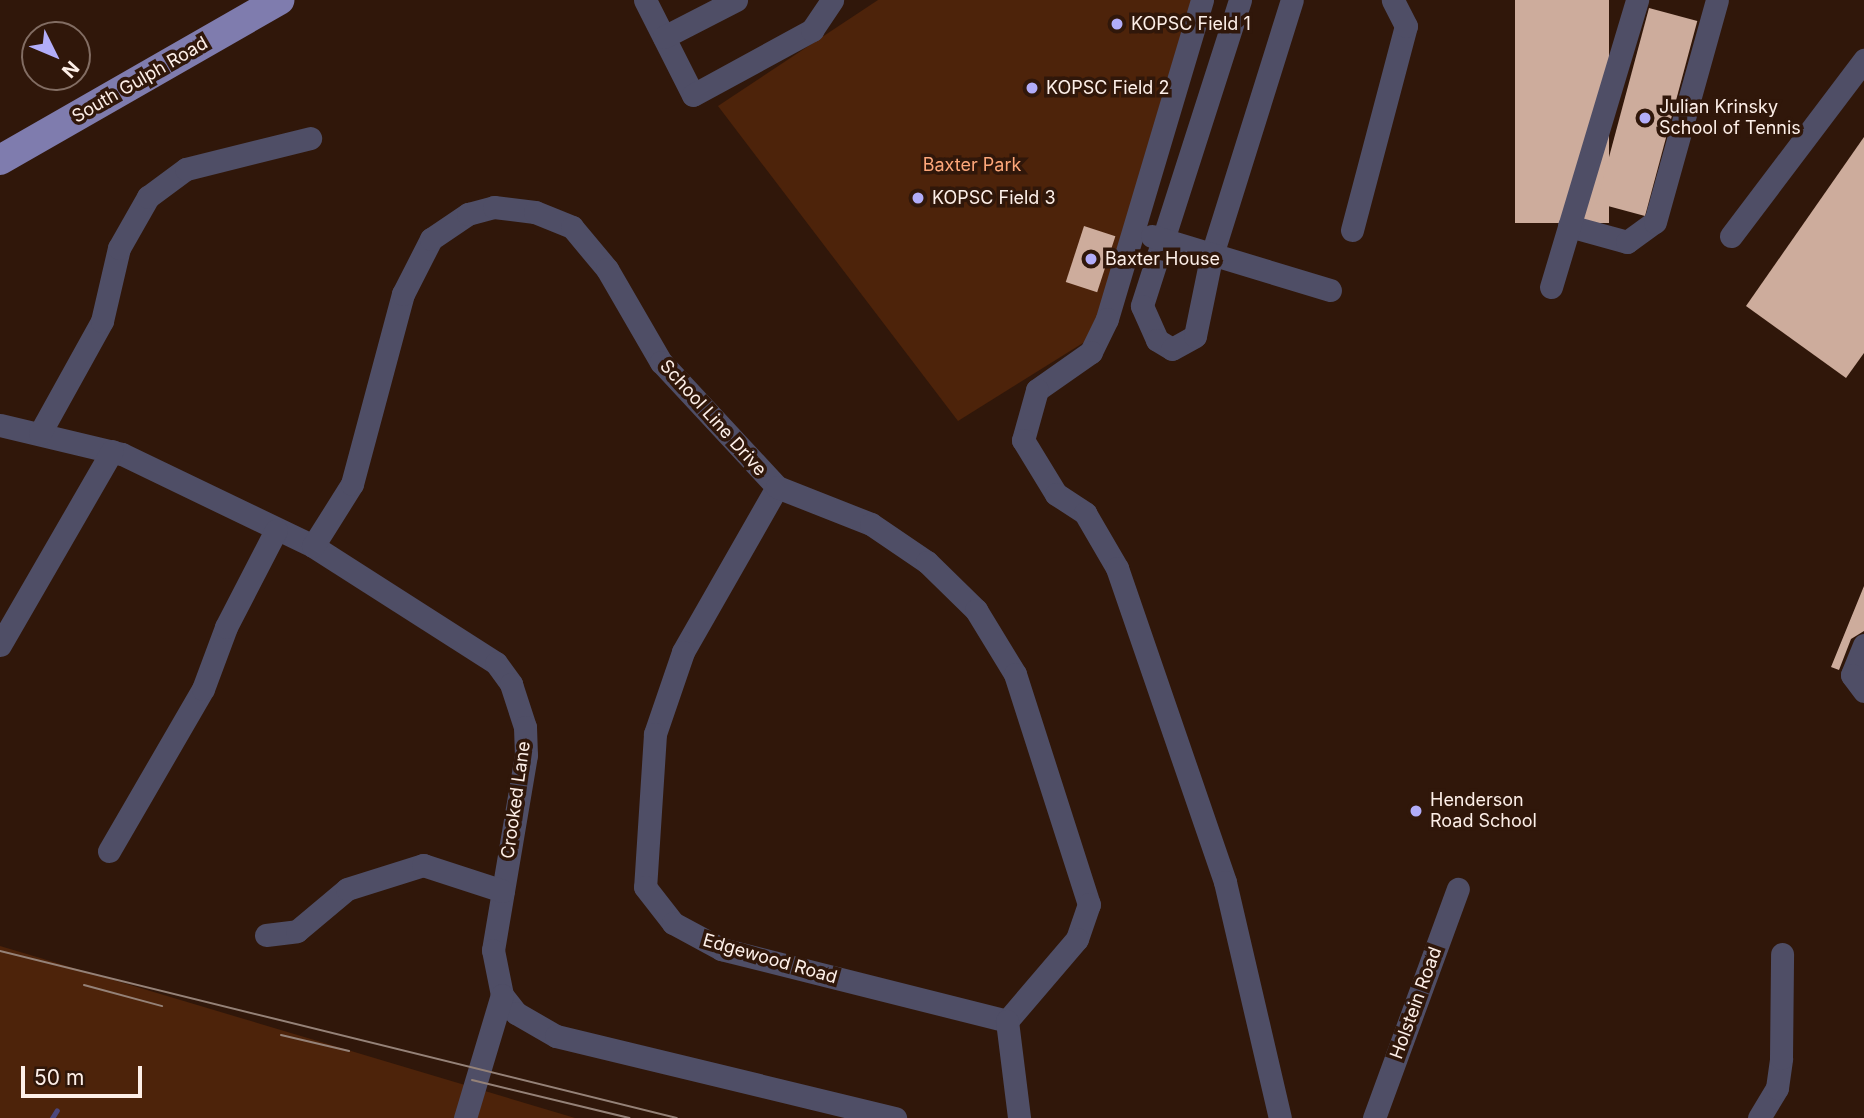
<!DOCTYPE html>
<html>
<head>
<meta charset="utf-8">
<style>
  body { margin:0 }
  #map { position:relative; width:1864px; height:1118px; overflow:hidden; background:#30170a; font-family:Inter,sans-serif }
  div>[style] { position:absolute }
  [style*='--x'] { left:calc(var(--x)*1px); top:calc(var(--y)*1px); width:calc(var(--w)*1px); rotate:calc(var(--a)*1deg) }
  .green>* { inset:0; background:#4d230a }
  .stream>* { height:5px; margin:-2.5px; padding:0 2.5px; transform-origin:2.5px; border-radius:2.5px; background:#4c477d }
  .building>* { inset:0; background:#cdac9c; transform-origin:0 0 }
  .minor>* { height:23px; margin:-11.5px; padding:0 11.5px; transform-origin:11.5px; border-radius:11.5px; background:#4f4e66 }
  .major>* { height:30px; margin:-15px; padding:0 15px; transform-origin:15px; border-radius:15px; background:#7f7cae }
  .tram>* { height:2px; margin:-1px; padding:0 1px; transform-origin:1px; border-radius:1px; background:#958278 }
  .dots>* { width:19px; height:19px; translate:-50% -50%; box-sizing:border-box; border:4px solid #30170a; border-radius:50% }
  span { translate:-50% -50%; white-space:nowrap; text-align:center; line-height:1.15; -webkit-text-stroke:7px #30170a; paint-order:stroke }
  .poi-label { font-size:18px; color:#fdefe8 }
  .left { translate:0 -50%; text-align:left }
  .street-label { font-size:18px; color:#fdefe8 }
  .park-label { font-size:18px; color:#fda77a }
  .north { position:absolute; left:21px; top:21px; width:70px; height:70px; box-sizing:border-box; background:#30170a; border:2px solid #826d63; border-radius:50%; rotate:133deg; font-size:19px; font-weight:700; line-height:28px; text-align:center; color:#fdefe8 }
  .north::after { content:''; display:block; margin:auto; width:24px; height:32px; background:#b2adf9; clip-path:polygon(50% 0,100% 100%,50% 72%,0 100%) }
  .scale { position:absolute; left:21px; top:1066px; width:121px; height:32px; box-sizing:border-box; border:4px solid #fdefe8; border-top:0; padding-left:9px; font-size:21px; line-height:24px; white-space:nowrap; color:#fdefe8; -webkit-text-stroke:5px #30170a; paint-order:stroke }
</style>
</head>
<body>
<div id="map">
  <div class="green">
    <div style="clip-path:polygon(878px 0,1197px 0,1091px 338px,958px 421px,718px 106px)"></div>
    <div style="clip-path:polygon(0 946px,575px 1118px,0 1118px)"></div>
  </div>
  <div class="stream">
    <div style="--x:52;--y:1118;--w:9;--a:-58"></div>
  </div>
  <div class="building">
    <div style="left:1515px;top:0;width:94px;height:223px"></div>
    <div style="left:1649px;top:8px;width:50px;height:202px;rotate:15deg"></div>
    <div style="clip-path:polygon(1864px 137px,1864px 353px,1846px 378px,1746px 306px)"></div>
    <div style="left:1084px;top:226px;width:33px;height:59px;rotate:18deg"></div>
    <div style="clip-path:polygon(1864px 586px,1864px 631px,1851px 639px,1839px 670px,1831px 667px)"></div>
  </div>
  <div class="minor">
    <div style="--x:645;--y:0;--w:106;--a:63.2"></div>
    <div style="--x:693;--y:95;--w:136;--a:-28.6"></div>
    <div style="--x:812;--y:30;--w:36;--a:-56"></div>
    <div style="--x:1202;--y:0;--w:333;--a:106.6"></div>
    <div style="--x:1107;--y:319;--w:37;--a:116"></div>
    <div style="--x:1091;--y:352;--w:66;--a:144.9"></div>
    <div style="--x:1037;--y:390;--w:52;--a:105.6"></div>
    <div style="--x:1023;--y:440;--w:63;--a:58.6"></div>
    <div style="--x:1056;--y:494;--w:35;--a:33"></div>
    <div style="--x:1085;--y:513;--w:64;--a:59.8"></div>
    <div style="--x:1117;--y:568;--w:332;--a:71"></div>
    <div style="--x:1225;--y:882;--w:242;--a:76.9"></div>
    <div style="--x:1240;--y:0;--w:321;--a:107.8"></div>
    <div style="--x:1142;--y:306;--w:37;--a:66"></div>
    <div style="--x:1157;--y:340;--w:17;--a:31"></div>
    <div style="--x:1172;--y:349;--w:26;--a:-29"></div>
    <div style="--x:1195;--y:336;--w:80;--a:-78.4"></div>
    <div style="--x:1211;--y:258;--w:270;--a:-72.6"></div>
    <div style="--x:664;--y:37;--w:81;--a:-27.2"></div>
    <div style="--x:1569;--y:226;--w:60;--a:15.4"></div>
    <div style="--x:1627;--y:242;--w:34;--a:-36"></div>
    <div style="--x:1655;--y:222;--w:230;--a:-74.4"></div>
    <div style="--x:1352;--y:230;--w:211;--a:-75.2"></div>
    <div style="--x:1406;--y:26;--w:29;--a:-117"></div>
    <div style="--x:1152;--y:236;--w:186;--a:16.9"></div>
    <div style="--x:1731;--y:236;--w:221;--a:-52.9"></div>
    <div style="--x:1551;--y:287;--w:300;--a:-73.3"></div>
    <div style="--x:0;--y:425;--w:125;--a:13.4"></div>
    <div style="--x:122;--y:454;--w:212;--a:25.7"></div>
    <div style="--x:313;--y:546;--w:217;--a:32.6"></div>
    <div style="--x:496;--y:663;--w:26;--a:54"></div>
    <div style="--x:511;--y:684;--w:45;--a:72"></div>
    <div style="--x:525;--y:727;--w:28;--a:88"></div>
    <div style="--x:526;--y:755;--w:198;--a:99.6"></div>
    <div style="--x:493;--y:950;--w:46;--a:78.7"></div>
    <div style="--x:502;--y:995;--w:23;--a:52"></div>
    <div style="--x:516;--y:1013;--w:46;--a:29.9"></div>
    <div style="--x:556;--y:1036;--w:349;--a:13.6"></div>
    <div style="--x:40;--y:433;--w:128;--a:-61"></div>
    <div style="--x:102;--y:321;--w:75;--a:-76.9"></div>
    <div style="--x:119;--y:248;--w:59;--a:-60.4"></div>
    <div style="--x:148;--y:197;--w:47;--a:-36.4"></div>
    <div style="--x:186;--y:169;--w:128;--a:-14"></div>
    <div style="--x:777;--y:487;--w:190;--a:119.7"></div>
    <div style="--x:683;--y:652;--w:87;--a:108.9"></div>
    <div style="--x:655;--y:734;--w:153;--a:93.7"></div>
    <div style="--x:645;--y:887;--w:46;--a:52.1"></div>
    <div style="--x:673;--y:923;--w:55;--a:28.4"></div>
    <div style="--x:721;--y:949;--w:295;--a:14.1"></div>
    <div style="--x:313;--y:546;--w:73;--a:-57.8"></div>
    <div style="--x:352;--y:484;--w:197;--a:-75"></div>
    <div style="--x:403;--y:294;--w:62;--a:-63"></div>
    <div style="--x:431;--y:239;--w:45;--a:-34"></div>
    <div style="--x:468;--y:214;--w:27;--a:-15"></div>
    <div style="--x:494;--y:207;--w:41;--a:7"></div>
    <div style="--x:535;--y:212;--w:40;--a:22"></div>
    <div style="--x:572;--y:227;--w:55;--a:50.2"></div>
    <div style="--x:607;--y:269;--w:108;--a:59.9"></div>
    <div style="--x:661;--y:362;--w:171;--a:47.1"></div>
    <div style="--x:777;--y:487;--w:101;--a:21.5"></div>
    <div style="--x:871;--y:524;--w:68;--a:34.2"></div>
    <div style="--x:927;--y:562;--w:69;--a:44.4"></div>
    <div style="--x:976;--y:610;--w:75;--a:58.6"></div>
    <div style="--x:1015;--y:674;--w:242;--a:72.2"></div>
    <div style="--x:1089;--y:904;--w:37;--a:109"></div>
    <div style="--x:1077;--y:939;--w:108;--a:130.5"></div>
    <div style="--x:1007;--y:1021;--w:98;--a:82.9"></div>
    <div style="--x:0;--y:645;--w:224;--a:-60"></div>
    <div style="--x:1864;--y:645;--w:32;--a:112"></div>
    <div style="--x:1852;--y:675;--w:20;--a:53"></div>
    <div style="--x:109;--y:851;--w:187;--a:-59.9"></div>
    <div style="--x:203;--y:689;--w:66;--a:-69.6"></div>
    <div style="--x:226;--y:627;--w:109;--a:-62.7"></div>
    <div style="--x:266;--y:935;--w:31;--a:-7"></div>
    <div style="--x:297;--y:931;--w:65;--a:-40"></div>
    <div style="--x:347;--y:889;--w:80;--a:-17.5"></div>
    <div style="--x:423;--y:865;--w:84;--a:18"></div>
    <div style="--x:465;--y:1118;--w:128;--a:-73.3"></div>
    <div style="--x:1374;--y:1118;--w:244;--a:-69.9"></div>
    <div style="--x:1759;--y:1118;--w:35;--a:-59"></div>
    <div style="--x:1777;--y:1088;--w:30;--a:-82"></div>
    <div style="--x:1781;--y:1058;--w:104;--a:-89.4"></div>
  </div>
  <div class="major">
    <div style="--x:0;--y:160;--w:322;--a:-29.8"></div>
  </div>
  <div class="tram">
    <div style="--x:0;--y:951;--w:697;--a:13.86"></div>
    <div style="--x:84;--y:985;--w:81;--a:15.1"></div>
    <div style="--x:281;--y:1035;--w:70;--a:13.2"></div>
    <div style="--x:472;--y:1080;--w:162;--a:13.6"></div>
  </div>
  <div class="dots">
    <div style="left:1117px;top:24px;background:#b2adf9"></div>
    <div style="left:1032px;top:88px;background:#b2adf9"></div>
    <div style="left:1645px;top:118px;background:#b2adf9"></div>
    <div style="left:918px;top:198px;background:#b2adf9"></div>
    <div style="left:1091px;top:259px;background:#b2adf9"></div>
    <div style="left:1416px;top:811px;background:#b2adf9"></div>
  </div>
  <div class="poi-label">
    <span class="left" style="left:1131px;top:24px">KOPSC Field 1</span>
    <span class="left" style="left:1046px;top:88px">KOPSC Field 2</span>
    <span class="left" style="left:1659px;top:118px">Julian Krinsky<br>School of Tennis</span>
    <span class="left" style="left:932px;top:198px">KOPSC Field 3</span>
    <span class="left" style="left:1105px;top:259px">Baxter House</span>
    <span class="left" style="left:1430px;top:811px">Henderson<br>Road School</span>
  </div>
  <div class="street-label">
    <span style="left:140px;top:80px;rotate:-30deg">South Gulph Road</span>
    <span style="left:713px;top:418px;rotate:48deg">School Line Drive</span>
    <span style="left:516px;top:800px;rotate:-82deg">Crooked Lane</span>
    <span style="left:770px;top:959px;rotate:16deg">Edgewood Road</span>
    <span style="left:1416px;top:1003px;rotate:-70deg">Holstein Road</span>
  </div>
  <div class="park-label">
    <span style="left:972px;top:165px">Baxter Park</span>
  </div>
  <div class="north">N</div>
  <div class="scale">50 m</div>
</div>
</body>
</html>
